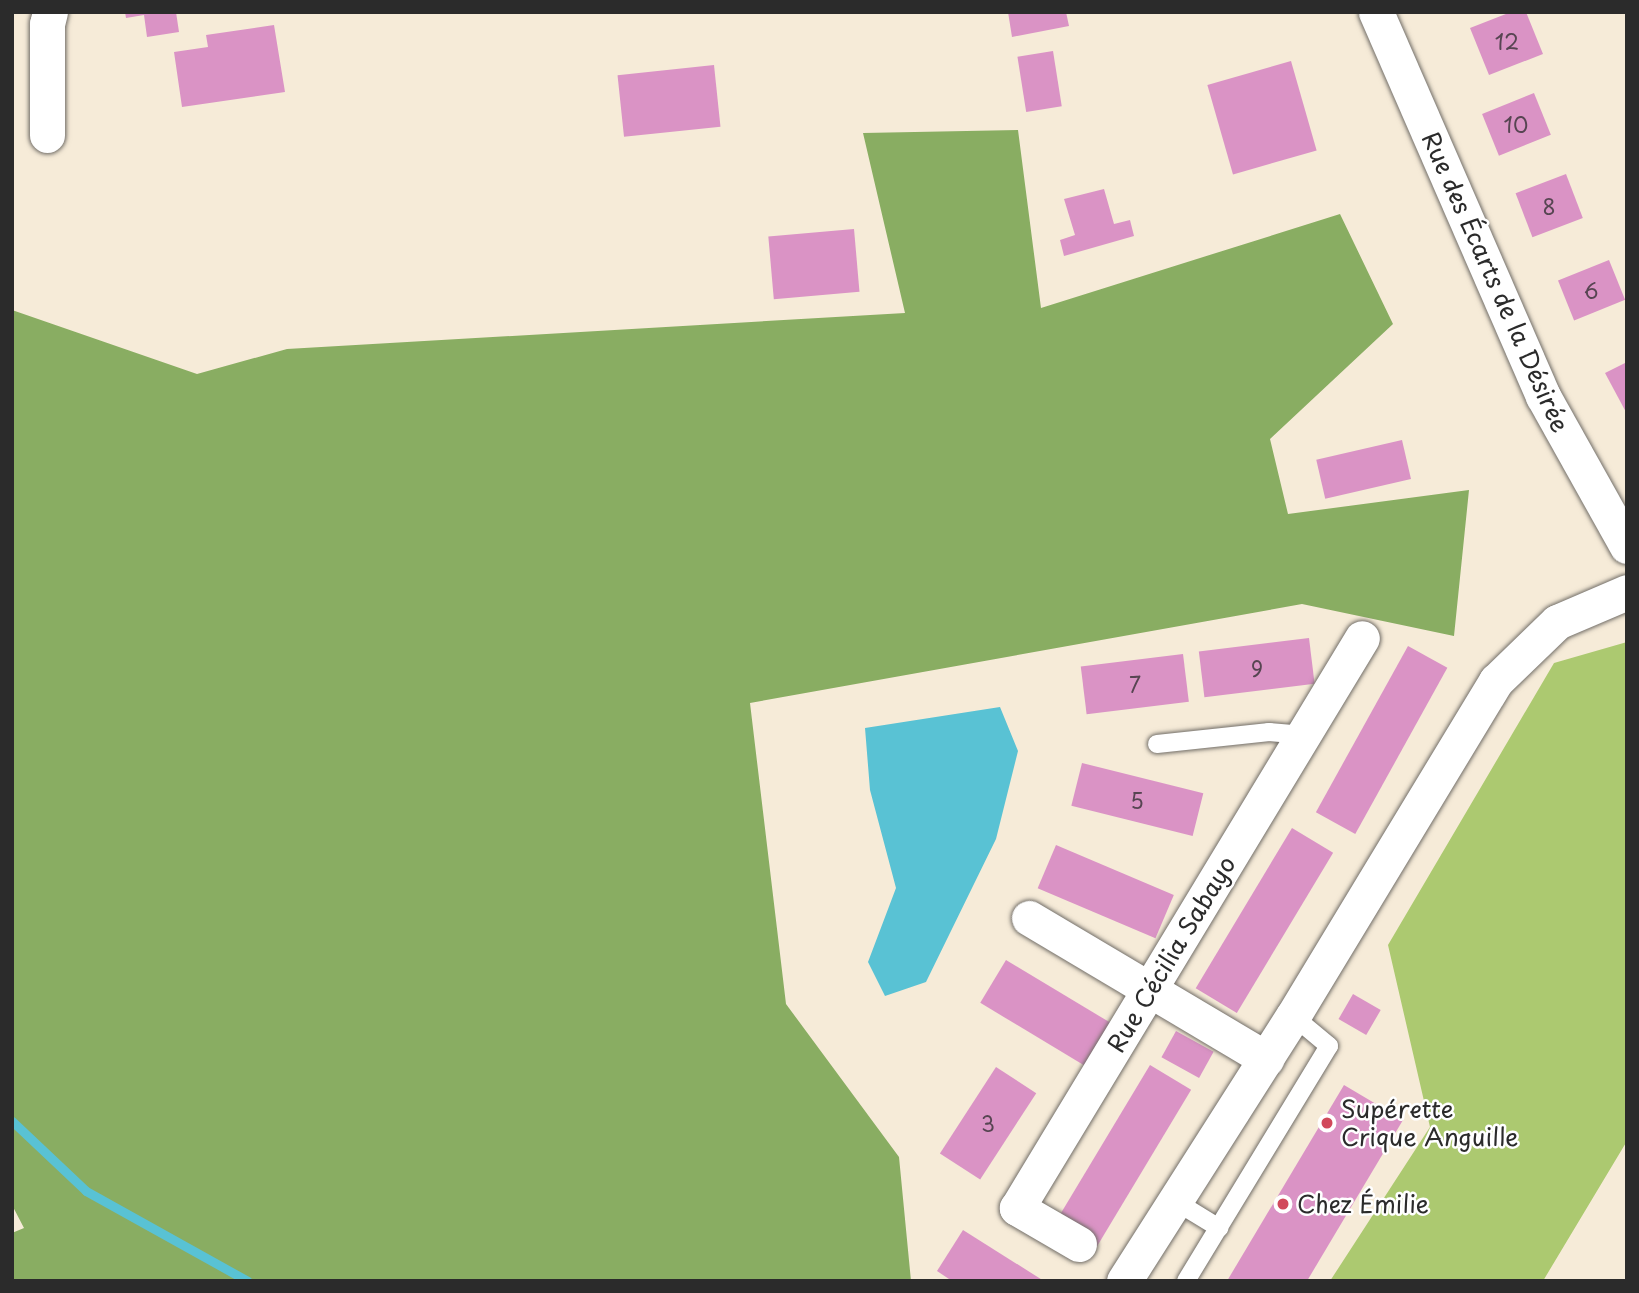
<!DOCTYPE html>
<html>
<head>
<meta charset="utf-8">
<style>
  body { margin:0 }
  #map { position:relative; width:1639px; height:1293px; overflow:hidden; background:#f6ebd8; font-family:"Playpen Sans",sans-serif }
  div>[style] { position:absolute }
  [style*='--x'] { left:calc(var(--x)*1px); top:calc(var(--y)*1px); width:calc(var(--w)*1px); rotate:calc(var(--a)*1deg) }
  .green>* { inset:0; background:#acc970 }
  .forest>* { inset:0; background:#89ad62 }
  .water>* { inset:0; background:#59c2d4 }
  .stream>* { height:9px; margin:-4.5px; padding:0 4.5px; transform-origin:4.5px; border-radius:4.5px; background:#59c2d4 }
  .building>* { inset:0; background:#da93c5; transform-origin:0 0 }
  .roads { filter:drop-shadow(0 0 2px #726e68) drop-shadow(0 0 2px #726e68) }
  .service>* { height:18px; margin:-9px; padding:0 9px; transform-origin:9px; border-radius:9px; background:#fff }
  .minor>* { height:35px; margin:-17.5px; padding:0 17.5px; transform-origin:17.5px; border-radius:17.5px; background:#fff }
  .dots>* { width:19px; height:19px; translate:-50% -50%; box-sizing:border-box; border:4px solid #fff; border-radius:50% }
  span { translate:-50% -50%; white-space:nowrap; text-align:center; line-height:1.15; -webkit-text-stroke:5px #fff; paint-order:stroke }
  .number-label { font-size:21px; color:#574552 }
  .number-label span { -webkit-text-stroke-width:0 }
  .street-label { font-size:24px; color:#2b2b2b }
  .poi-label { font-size:24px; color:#2b2b2b }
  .left { translate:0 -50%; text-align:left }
  .frame { position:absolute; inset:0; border:14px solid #2b2b2b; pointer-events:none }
</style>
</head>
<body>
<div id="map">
  <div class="green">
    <div style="clip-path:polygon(1627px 642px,1627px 1141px,1543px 1281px,1330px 1281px,1430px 1127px,1388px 945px,1554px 663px)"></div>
  </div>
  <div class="forest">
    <div style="clip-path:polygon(1018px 130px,1041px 308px,1340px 214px,1393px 324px,1270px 439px,1288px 514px,1469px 490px,1454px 636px,1302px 604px,750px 703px,786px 1004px,899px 1157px,911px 1281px,12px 1281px,12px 1233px,24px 1228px,12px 1205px,12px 310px,197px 374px,287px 349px,905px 313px,863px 133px)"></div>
  </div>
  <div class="water">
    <div style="clip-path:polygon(1000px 707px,1018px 751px,996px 839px,926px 982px,885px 996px,868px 962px,896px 888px,870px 790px,865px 728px)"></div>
  </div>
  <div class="stream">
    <div style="--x:12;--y:1121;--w:102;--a:43.4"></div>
    <div style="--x:86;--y:1191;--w:185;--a:29.1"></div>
  </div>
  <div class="building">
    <div style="clip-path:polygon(125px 12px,176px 12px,179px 32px,147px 37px,144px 15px,126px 18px)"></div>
    <div style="clip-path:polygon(1008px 12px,1066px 12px,1069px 26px,1012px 37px)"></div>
    <div style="clip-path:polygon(1511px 12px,1526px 12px,1543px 54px,1489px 75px,1470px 28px)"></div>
    <div style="clip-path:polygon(274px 25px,285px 92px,182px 107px,174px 52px,208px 47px,206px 35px)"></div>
    <div style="left:1053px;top:51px;width:56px;height:36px;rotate:81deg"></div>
    <div style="left:1291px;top:61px;width:93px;height:87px;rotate:74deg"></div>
    <div style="left:714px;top:65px;width:62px;height:97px;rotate:84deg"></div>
    <div style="left:1534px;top:93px;width:45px;height:56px;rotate:68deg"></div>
    <div style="left:1566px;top:174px;width:47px;height:54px;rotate:69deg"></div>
    <div style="clip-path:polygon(1104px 189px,1114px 224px,1130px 220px,1134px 236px,1064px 256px,1060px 240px,1075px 235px,1064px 199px)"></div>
    <div style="left:854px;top:229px;width:63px;height:86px;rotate:85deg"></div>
    <div style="left:1609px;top:260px;width:43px;height:55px;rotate:68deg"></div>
    <div style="clip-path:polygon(1627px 362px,1627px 414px,1605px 373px)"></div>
    <div style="left:1402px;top:440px;width:40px;height:88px;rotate:77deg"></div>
    <div style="left:1309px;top:638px;width:46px;height:111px;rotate:83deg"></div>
    <div style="left:1408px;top:646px;width:45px;height:190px;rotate:29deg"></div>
    <div style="left:1183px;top:654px;width:48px;height:103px;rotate:83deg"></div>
    <div style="left:1082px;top:763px;width:125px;height:44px;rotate:14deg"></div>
    <div style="left:1292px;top:828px;width:48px;height:187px;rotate:31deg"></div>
    <div style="left:1056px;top:845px;width:128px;height:47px;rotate:23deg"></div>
    <div style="left:1006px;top:960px;width:122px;height:50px;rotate:31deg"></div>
    <div style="left:1353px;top:994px;width:32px;height:29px;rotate:30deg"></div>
    <div style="left:1176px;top:1031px;width:43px;height:30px;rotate:29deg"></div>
    <div style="left:1150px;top:1065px;width:48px;height:185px;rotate:31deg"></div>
    <div style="left:996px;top:1067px;width:48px;height:103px;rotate:33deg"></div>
    <div style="clip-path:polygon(1344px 1085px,1403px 1120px,1307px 1281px,1227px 1281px)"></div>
    <div style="clip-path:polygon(963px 1230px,1044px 1281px,952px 1281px,937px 1271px)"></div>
  </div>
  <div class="roads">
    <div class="service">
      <div style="--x:1157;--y:744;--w:113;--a:-6.1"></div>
      <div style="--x:1269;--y:732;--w:35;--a:5"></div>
      <div style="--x:1175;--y:1201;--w:52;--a:31.5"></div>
      <div style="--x:1186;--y:1281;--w:275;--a:-58.7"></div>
      <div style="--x:1329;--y:1046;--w:47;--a:-140.2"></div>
    </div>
    <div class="minor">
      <div style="--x:1376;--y:12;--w:419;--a:66.5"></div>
      <div style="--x:1543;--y:396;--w:172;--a:60.8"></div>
      <div style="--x:47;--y:135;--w:111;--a:-90"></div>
      <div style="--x:47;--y:24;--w:12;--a:-76"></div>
      <div style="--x:1029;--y:918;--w:276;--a:30.7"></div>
      <div style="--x:1079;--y:1244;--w:72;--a:-149.9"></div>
      <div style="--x:1017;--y:1208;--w:666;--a:-58.82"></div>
      <div style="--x:1124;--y:1281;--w:314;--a:-57.5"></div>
      <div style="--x:1293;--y:1016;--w:392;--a:-58.8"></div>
      <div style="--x:1496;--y:681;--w:85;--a:-44"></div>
      <div style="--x:1557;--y:622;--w:76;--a:-23.2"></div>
    </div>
  </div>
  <div class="dots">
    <div style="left:1327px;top:1123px;background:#d1495b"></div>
    <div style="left:1283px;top:1204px;background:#d1495b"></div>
  </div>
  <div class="number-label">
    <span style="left:1507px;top:41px">12</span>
    <span style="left:1516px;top:124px">10</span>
    <span style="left:1549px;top:206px">8</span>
    <span style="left:1591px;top:290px">6</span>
    <span style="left:1257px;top:668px">9</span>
    <span style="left:1135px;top:684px">7</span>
    <span style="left:1137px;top:800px">5</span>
    <span style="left:988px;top:1123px">3</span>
  </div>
  <div class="street-label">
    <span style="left:1496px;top:282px;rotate:66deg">Rue des Écarts de la Désirée</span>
    <span style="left:1171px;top:954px;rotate:-59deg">Rue Cécilia Sabayo</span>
  </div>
  <div class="poi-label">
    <span class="left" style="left:1341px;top:1123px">Supérette<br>Crique Anguille</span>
    <span class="left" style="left:1297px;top:1204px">Chez Émilie</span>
  </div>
  <div class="frame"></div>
</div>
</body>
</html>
